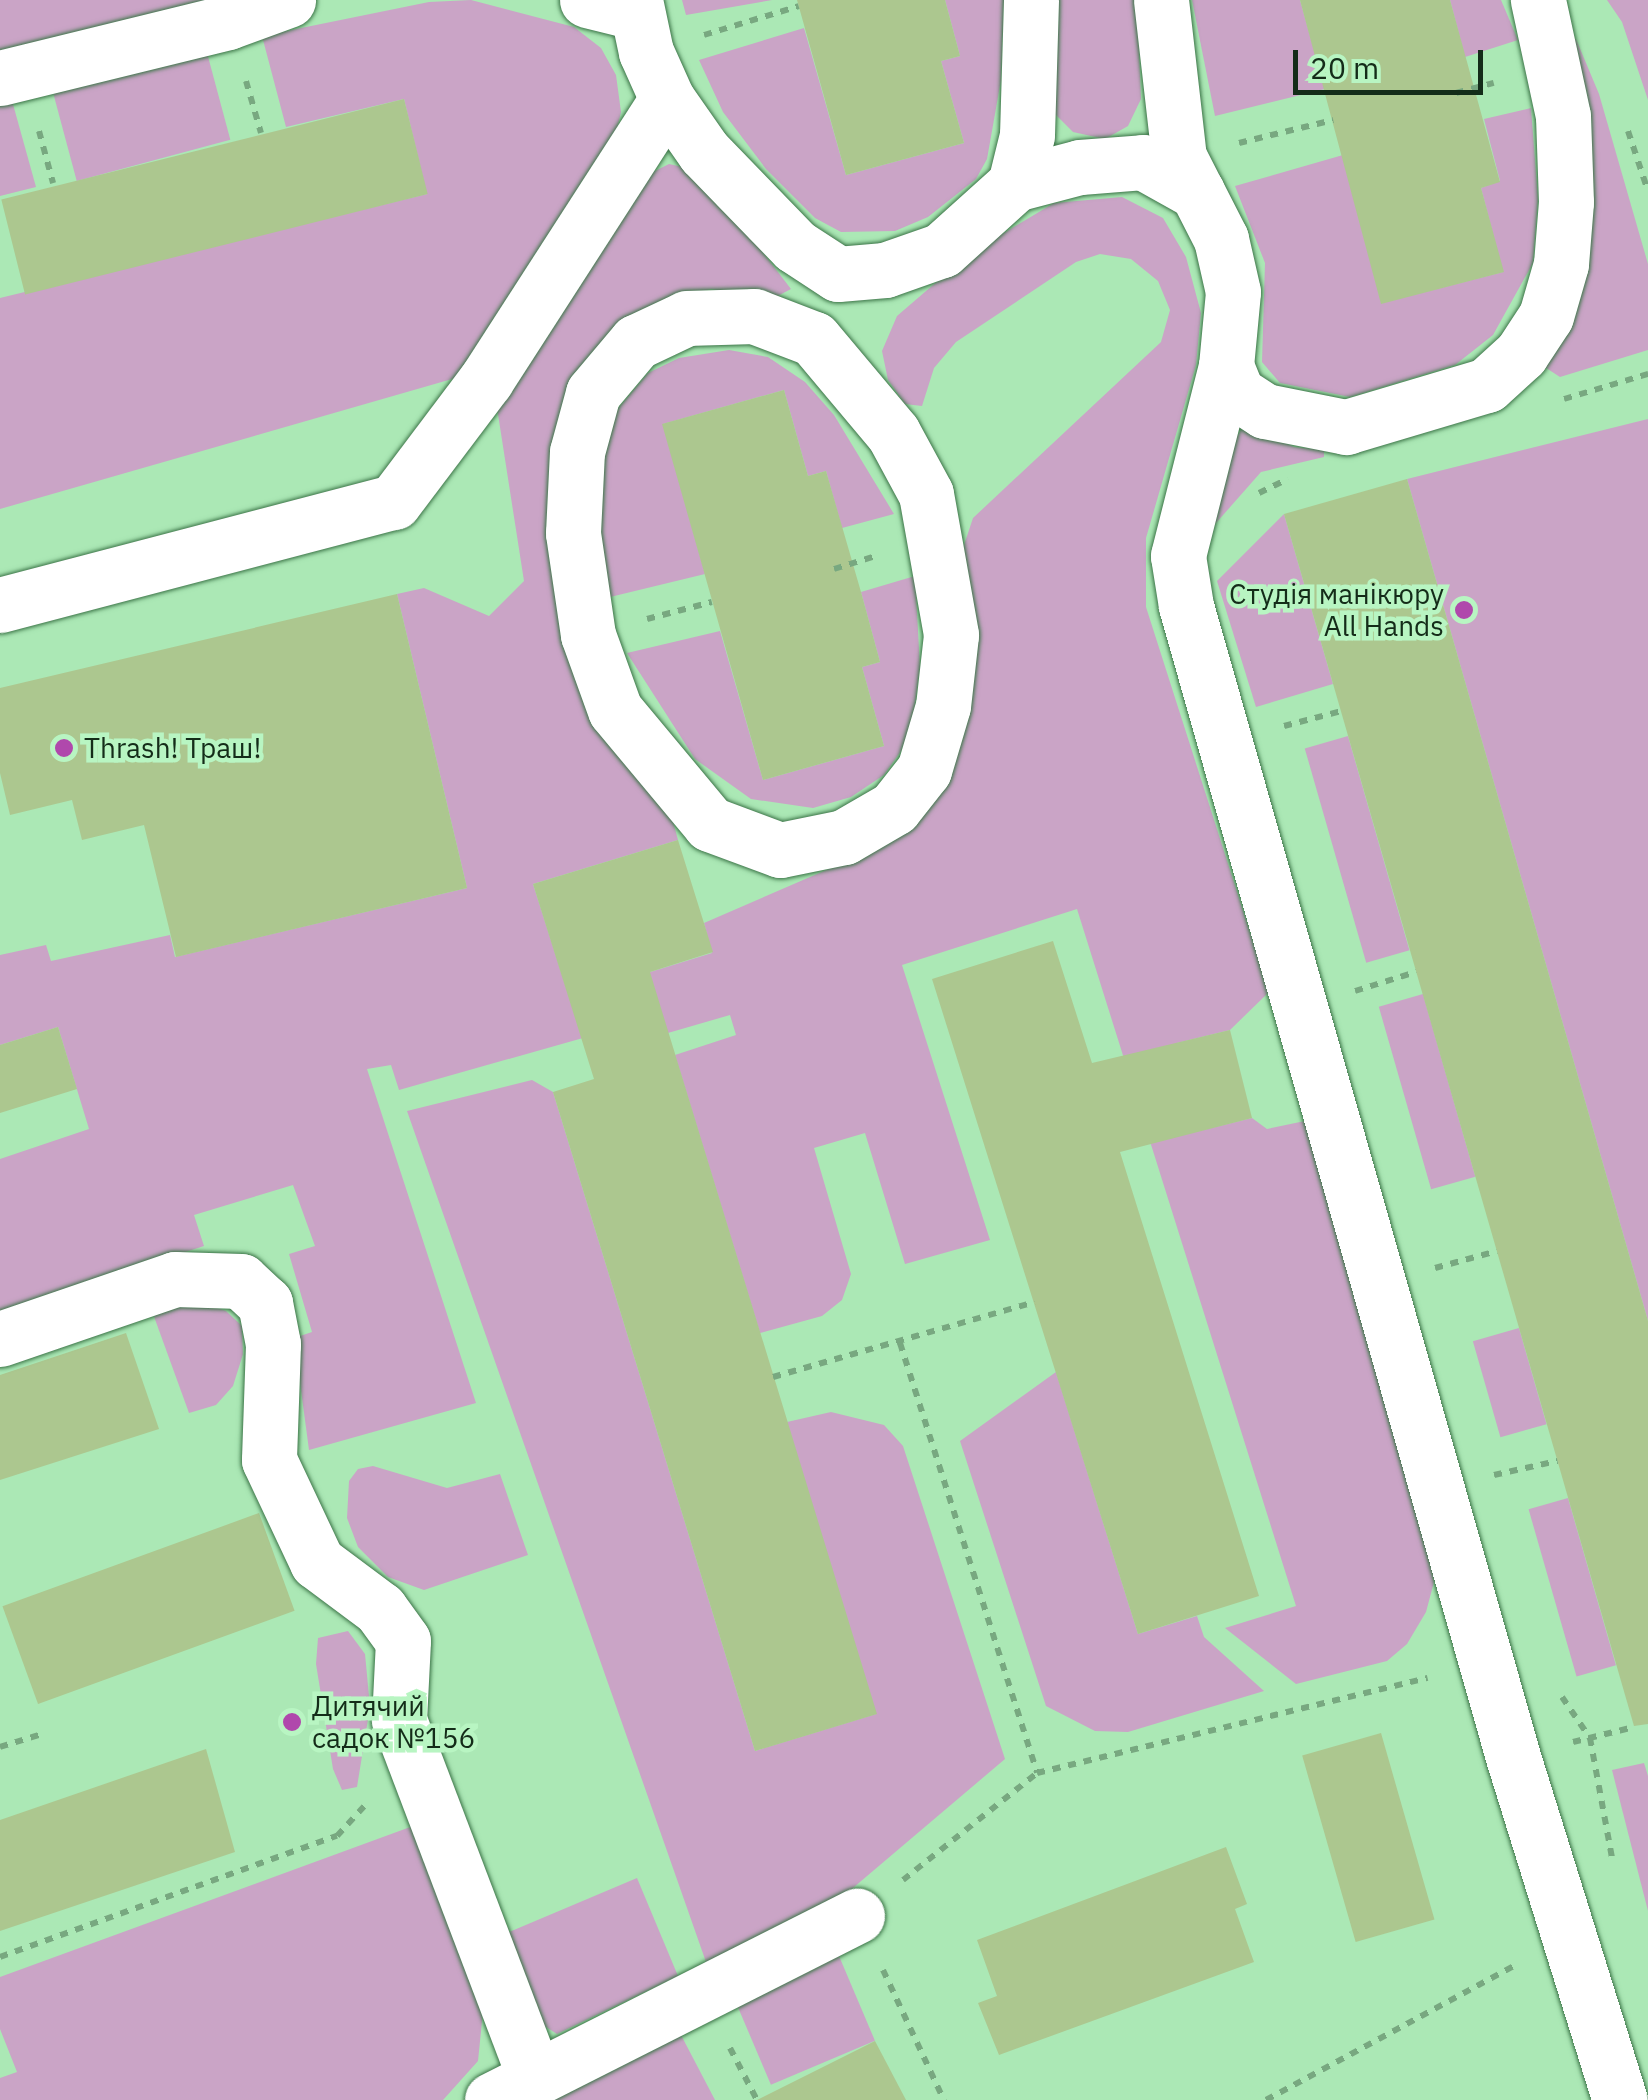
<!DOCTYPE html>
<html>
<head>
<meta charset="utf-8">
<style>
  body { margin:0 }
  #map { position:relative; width:1648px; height:2100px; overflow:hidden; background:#abe8b5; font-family:"IBM Plex Sans",sans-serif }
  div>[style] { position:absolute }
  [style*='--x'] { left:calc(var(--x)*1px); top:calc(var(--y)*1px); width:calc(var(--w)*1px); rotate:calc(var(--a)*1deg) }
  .green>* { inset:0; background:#caa4c6; transform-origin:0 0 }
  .building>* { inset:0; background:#acc78f; transform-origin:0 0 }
  .path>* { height:6px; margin-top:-3px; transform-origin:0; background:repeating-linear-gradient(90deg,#78a880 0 8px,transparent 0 16px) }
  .roads { filter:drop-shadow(0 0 2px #3b7447) drop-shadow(0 0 2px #3b7447) }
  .minor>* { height:55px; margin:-27.5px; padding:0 27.5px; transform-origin:27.5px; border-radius:27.5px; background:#fff }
  .dots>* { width:28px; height:28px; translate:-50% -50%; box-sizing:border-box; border:5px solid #b8f5c2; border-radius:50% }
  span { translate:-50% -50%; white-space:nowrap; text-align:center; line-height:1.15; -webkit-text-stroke:9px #b8f5c2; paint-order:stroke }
  .poi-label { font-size:28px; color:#142c19 }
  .right { translate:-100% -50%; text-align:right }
  .left { translate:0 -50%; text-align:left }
  .scale { position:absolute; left:1293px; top:50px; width:190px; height:45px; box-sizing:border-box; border:5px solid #142c19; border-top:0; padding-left:12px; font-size:30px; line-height:35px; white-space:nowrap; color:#142c19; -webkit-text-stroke:8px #b8f5c2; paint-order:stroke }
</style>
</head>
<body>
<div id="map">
  <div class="green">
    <div style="clip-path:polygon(0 0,212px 0,0 57px)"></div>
    <div style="clip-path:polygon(471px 0,574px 27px,601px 48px,616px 75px,621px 112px,614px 142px,466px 375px,0 509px,0 298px,427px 194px,404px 99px,286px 127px,262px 36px,429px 2px)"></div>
    <div style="clip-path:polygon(682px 0,772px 0,686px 15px)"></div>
    <div style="clip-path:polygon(945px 0,1004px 0,1001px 80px,987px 159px,976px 179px,928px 217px,895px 231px,841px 232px,815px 218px,766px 169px,723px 112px,699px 60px,804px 28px,846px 175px,964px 143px,941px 61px,960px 56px)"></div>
    <div style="clip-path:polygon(1059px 0,1137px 0,1141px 99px,1128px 126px,1105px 139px,1073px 132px,1055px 114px)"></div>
    <div style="clip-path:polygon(1192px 0,1300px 0,1325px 89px,1215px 116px)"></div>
    <div style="clip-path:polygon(1450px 0,1501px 0,1518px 40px,1465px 57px)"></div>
    <div style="clip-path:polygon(1607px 0,1648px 0,1648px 100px,1622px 22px)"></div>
    <div style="clip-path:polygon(1576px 39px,1599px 94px,1648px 264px,1648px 350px,1560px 377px,1537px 362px,1568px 41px)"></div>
    <div style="left:206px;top:49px;width:94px;height:159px;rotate:75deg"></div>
    <div style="clip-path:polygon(11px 97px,36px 187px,0 196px,0 99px)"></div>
    <div style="clip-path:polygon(1531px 108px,1538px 199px,1533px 263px,1493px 335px,1455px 365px,1350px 397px,1280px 383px,1262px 362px,1265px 263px,1235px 186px,1343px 155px,1382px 303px,1503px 272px,1481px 188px,1500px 181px,1484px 119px)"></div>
    <div style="clip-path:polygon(669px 164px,700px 171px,791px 289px,772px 299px,711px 289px,658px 302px,568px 387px,599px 724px,672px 818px,678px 840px,533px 884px,569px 997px,712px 953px,704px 923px,854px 858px,970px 634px,964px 545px,973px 518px,1161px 342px,1170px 310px,1158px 281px,1131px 259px,1100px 254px,1076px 262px,956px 342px,934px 368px,922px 406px,905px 404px,888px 380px,882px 351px,897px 316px,969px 254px,1054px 203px,1122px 197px,1163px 218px,1186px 257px,1201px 313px,1196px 365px,1146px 538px,1146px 607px,1269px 992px,1230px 1030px,1177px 1043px,1199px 1131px,1252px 1118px,1267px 1129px,1305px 1121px,1431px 1555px,1434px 1582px,1426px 1612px,1407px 1644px,1387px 1661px,1296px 1684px,1225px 1628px,1296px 1606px,1077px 909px,902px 965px,990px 1240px,905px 1264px,865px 1133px,814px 1148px,851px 1274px,842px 1300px,822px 1316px,760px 1333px,675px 1055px,736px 1035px,730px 1015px,630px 1044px,590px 1036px,399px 1090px,391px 1065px,367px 1069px,476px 1403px,309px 1450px,294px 1338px,312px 1332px,289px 1254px,315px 1246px,293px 1185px,194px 1215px,204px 1246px,0 1312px,0 1159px,89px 1129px,58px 1027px,0 1045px,0 955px,46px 945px,51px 961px,170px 935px,175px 957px,467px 888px,397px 594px,424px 588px,489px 616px,524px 581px,495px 395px,649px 174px)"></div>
    <div style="clip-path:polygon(729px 350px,768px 357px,805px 382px,834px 415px,894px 514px,842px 528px,826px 471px,808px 476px,784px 390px,663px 424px,705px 574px,606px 598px,594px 496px,615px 412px,648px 373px,679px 358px)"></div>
    <div style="clip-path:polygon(1648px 419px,1648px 1321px,1407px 479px)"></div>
    <div style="clip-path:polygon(1253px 427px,1294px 447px,1324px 450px,1324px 457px,1261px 472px,1209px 531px,1232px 445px,1241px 430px)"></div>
    <div style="clip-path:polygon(1284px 514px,1333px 684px,1256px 707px,1217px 581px)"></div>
    <div style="clip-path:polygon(915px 576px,920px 667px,913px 720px,901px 751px,884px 775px,851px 797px,813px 808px,751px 799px,695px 759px,627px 653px,720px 631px,763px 780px,884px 746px,862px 667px,880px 662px,861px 592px)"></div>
    <div style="left:1348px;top:736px;width:223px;height:45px;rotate:74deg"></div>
    <div style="left:1423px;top:994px;width:190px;height:46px;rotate:74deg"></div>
    <div style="clip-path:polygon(532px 1080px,553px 1092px,755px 1751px,876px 1714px,787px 1422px,831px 1412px,884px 1425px,903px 1446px,1005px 1759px,847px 1893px,706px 1962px,407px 1111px)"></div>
    <div style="clip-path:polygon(202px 1303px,226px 1311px,242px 1326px,243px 1354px,233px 1386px,216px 1405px,189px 1413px,152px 1311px)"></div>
    <div style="left:1519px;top:1328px;width:100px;height:48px;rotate:74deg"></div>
    <div style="clip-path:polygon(1056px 1372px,1138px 1634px,1197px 1616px,1204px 1637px,1264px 1691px,1128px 1732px,1095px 1731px,1046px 1706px,960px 1441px)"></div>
    <div style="clip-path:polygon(373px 1466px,447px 1488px,500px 1474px,528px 1555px,424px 1590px,388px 1577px,358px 1547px,347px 1518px,349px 1481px,358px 1469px)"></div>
    <div style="left:1568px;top:1498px;width:174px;height:41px;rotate:74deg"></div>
    <div style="clip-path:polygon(348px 1631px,365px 1654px,370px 1707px,357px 1787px,342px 1790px,333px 1769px,316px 1664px,318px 1638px)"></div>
    <div style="clip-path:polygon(1644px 1763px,1648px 1776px,1648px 1911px,1612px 1770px)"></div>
    <div style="clip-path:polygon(413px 1826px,483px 2012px,478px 2061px,443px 2100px,0 2100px,0 2078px,17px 2072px,0 2029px,0 1977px)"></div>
    <div style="clip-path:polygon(637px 1878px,678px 1976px,557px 2034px,532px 2018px,502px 1935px)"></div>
    <div style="left:839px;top:1956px;width:92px;height:113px;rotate:67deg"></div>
    <div style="clip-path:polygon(681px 2035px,715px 2100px,550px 2100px)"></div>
  </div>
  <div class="building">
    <div style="clip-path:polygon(797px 0,945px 0,960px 56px,941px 61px,964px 143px,846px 175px)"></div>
    <div style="clip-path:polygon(1300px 0,1450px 0,1500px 182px,1481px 188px,1504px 272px,1381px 304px)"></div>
    <div style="left:404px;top:99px;width:98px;height:415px;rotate:76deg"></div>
    <div style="clip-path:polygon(784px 390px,808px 476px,826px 471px,861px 592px,880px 662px,862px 667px,884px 746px,763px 780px,662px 424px)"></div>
    <div style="clip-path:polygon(1407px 479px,1648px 1321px,1648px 1724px,1634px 1726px,1284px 514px)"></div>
    <div style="clip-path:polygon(397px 594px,467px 888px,176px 957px,144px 825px,82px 840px,72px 800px,10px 815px,0 773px,0 688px)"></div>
    <div style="clip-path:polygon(678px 840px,713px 952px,650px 972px,877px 1714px,755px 1751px,553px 1092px,594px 1079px,533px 884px)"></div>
    <div style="clip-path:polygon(1053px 941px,1092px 1063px,1230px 1030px,1252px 1118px,1120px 1152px,1259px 1596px,1138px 1634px,932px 979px)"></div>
    <div style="clip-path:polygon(58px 1027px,77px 1089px,0 1113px,0 1045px)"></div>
    <div style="clip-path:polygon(126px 1333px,159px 1429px,0 1480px,0 1375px)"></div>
    <div style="left:259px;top:1513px;width:104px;height:273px;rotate:70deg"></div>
    <div style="left:1381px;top:1733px;width:194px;height:82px;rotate:74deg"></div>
    <div style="clip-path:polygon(206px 1749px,235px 1852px,0 1931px,0 1820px)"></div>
    <div style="clip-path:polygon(1226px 1847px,1247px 1904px,1235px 1909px,1254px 1962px,999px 2055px,978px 2003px,997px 1996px,977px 1940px)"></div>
    <div style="clip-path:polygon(875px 2041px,906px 2100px,757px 2100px)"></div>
  </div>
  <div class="path">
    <div style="--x:704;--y:35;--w:99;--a:-17"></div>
    <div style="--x:246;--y:81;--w:54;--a:73.9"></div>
    <div style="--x:1456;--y:93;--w:39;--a:-15"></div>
    <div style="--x:39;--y:131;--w:54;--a:74.9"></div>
    <div style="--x:1628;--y:131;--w:63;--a:71.6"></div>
    <div style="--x:1239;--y:143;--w:97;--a:-13.7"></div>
    <div style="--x:1564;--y:399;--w:88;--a:-16.6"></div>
    <div style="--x:1259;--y:493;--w:32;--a:-26"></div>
    <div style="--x:834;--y:569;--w:44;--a:-17.2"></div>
    <div style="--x:647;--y:619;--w:67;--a:-14.7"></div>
    <div style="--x:1284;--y:726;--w:59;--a:-14.7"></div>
    <div style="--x:1355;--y:991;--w:64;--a:-17.3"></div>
    <div style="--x:1435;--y:1268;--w:64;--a:-15.3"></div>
    <div style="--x:900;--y:1343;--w:451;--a:72.3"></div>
    <div style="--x:1037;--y:1773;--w:402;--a:-13.7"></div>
    <div style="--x:773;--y:1377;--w:272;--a:-16"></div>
    <div style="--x:1494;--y:1475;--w:65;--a:-12.5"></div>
    <div style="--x:1562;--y:1697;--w:50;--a:55.7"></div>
    <div style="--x:1590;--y:1738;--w:127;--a:79.6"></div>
    <div style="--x:1573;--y:1742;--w:63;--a:-13.8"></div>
    <div style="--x:0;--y:1747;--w:47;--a:-17.3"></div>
    <div style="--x:903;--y:1880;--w:171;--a:-38.6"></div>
    <div style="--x:0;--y:1957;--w:358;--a:-19.8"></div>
    <div style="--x:337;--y:1836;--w:45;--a:-47.7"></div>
    <div style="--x:883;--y:1970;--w:144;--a:64.9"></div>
    <div style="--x:730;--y:2048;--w:59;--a:62.6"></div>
    <div style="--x:1266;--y:2100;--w:284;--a:-28.4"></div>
  </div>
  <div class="roads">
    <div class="minor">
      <div style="--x:587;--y:0;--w:49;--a:14"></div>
      <div style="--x:635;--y:0;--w:53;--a:78.1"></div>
      <div style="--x:646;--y:52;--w:51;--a:65.9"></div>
      <div style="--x:667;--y:99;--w:65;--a:55.1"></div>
      <div style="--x:704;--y:152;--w:131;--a:45.9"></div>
      <div style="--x:795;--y:246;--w:51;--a:33.1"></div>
      <div style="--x:838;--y:274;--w:47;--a:-4.9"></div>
      <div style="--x:885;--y:270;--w:60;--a:-19.3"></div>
      <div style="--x:942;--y:250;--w:98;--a:-42.1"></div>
      <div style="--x:1015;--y:184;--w:50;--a:-76.2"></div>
      <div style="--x:1027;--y:135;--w:135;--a:-88.3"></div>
      <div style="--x:1161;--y:0;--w:158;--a:83.5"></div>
      <div style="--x:1179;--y:157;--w:39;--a:63"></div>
      <div style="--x:0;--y:78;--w:235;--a:-13.8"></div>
      <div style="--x:228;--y:22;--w:64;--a:-20.1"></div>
      <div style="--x:1015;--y:184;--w:67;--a:-14.7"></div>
      <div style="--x:1080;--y:167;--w:63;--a:-4.5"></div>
      <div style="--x:1143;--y:162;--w:62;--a:29.1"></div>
      <div style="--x:1197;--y:192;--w:53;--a:62.9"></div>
      <div style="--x:1221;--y:239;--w:54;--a:77.2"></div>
      <div style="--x:1233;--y:292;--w:74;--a:95.4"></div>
      <div style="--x:1226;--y:366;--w:196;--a:104.2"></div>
      <div style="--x:1178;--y:556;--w:51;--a:80.9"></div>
      <div style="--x:1186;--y:606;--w:1197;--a:74.14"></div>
      <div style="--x:1513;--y:1757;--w:359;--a:72.7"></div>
      <div style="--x:754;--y:316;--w:64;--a:21"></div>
      <div style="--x:814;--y:339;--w:123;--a:50"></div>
      <div style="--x:893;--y:433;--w:69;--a:61.6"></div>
      <div style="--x:926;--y:494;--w:143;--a:79.9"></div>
      <div style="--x:951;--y:635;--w:71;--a:96.4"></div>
      <div style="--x:943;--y:706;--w:67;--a:106.5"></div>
      <div style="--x:924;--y:770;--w:48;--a:128.3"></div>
      <div style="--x:894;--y:808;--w:58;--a:149.9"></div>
      <div style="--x:844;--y:837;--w:65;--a:168.5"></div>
      <div style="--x:780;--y:850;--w:75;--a:-159.6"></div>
      <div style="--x:710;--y:824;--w:148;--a:-129.8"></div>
      <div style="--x:615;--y:710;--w:80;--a:-109.8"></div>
      <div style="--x:588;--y:635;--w:103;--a:-98.4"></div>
      <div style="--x:573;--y:533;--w:81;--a:-87.2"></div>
      <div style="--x:577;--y:452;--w:61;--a:-74.8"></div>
      <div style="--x:593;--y:393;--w:67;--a:-49.9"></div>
      <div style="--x:636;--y:342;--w:56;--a:-25.2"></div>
      <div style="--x:687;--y:318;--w:67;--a:-1.7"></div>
      <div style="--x:1226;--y:366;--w:29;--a:68"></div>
      <div style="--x:1237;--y:393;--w:33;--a:33"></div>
      <div style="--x:1265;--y:411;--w:83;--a:11.2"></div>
      <div style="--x:1346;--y:427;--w:147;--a:-16.6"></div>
      <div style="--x:1487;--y:385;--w:46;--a:-42.4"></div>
      <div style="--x:1521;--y:354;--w:45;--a:-56.7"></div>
      <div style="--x:1546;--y:316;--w:54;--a:-73.9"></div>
      <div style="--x:1561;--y:264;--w:62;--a:-85.4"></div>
      <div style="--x:1566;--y:202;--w:86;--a:-92"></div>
      <div style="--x:1563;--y:116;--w:119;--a:-102.2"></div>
      <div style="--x:0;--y:605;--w:407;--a:-14.7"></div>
      <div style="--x:394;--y:502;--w:153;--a:-53"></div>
      <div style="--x:486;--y:380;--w:334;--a:-57.2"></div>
      <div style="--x:0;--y:1339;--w:185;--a:-18.9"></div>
      <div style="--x:175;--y:1279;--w:66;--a:1.7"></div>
      <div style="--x:241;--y:1281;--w:33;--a:43"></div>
      <div style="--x:265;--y:1303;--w:42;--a:79"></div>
      <div style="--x:273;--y:1344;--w:116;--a:92"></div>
      <div style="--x:269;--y:1460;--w:113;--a:64.8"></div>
      <div style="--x:317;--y:1562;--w:79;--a:36.7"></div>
      <div style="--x:380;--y:1609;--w:39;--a:54"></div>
      <div style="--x:403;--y:1641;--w:79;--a:92.9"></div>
      <div style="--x:399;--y:1720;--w:383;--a:69.2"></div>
      <div style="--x:492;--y:2100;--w:409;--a:-26.8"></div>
    </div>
  </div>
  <div class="dots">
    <div style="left:1464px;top:610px;background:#b048ac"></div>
    <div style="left:64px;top:748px;background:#b048ac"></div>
    <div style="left:292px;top:1722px;background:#b048ac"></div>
  </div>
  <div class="poi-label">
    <span class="right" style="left:1444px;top:610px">Студія манікюру<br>All Hands</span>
    <span class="left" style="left:84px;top:748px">Thrash! Траш!</span>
    <span class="left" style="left:312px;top:1722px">Дитячий<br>садок №156</span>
  </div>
  <div class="scale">20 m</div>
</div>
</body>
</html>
